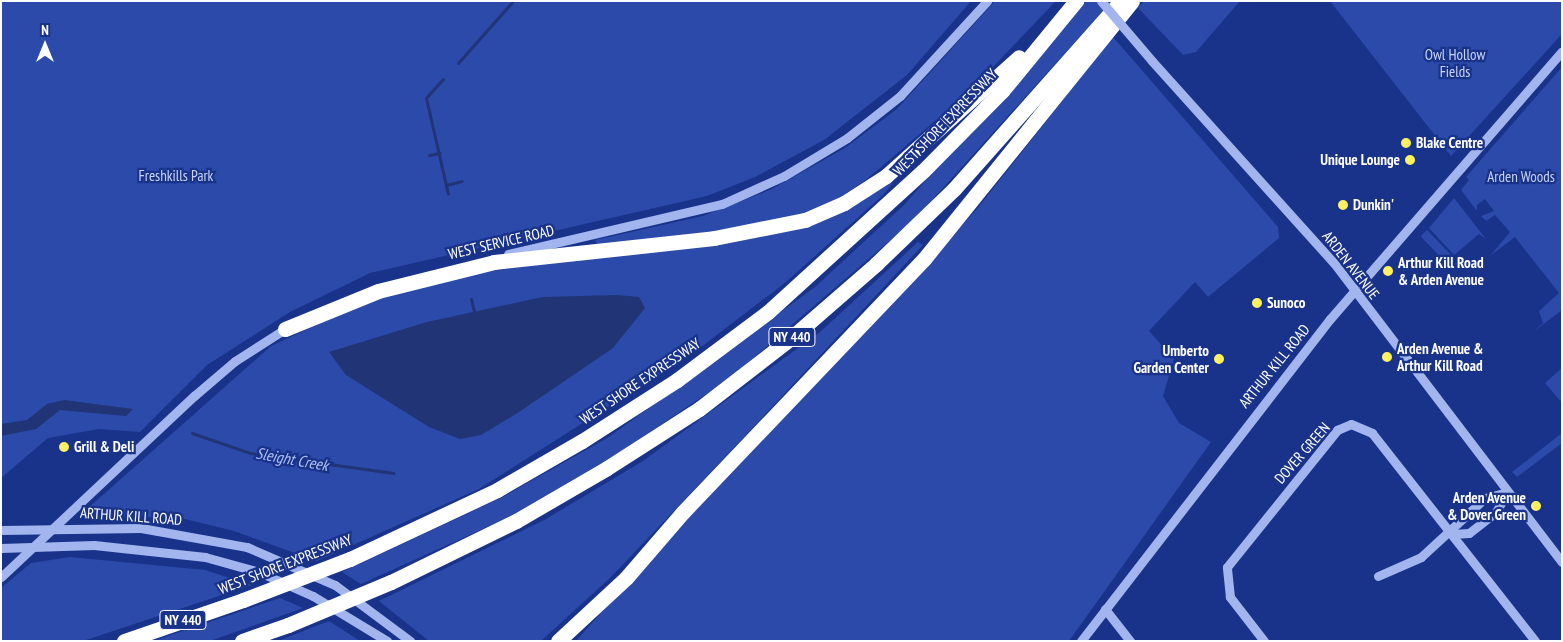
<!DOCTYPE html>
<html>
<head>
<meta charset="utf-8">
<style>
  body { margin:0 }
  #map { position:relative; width:1563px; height:642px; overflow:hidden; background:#19338b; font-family:"PT Sans Narrow",sans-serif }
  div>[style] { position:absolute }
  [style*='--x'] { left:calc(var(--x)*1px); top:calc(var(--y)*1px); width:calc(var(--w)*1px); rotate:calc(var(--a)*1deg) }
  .green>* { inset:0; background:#2b4aa9; transform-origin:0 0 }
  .water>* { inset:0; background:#203476 }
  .stream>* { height:3px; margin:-1.5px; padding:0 1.5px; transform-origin:1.5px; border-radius:1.5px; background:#203476 }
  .minor>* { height:9px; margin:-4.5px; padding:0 4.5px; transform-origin:4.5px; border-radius:4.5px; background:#a2b5ee }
  .highway>* { height:15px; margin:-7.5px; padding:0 7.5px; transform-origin:7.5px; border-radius:7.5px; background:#fff }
  .minor-bridge>* { height:9px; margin:-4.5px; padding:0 4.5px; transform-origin:4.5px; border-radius:4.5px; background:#a2b5ee }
  .highway-bridge>* { height:15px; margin:-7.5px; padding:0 7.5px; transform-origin:7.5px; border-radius:7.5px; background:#fff }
  .dots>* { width:14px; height:14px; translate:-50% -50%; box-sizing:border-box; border:2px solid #19338b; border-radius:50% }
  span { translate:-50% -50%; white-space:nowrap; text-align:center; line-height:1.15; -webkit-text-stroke:4.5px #19338b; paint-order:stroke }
  .shield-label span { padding:1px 4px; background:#19338b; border:1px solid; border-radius:4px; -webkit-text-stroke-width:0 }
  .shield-label { font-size:14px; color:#fff; font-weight:700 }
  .park-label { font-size:15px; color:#c8d5fa }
  .street-label { font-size:15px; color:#fff }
  .poi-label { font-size:15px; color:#fff; font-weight:700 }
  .left { translate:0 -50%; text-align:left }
  .right { translate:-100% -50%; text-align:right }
  .water-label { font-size:16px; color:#aec0f5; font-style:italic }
  .frame { position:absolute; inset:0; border:2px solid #fff; pointer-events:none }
  .north { position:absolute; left:20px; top:20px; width:50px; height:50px; -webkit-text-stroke:4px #19338b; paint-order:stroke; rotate:0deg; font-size:14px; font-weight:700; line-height:20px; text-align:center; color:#fff }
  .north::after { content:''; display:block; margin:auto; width:18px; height:22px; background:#fff; clip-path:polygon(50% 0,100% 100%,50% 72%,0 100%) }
</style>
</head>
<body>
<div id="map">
  <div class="green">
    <div style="clip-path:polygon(1px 1px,971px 1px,907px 75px,824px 140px,755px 177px,707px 196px,370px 273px,290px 312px,207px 365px,140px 432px,99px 429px,48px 438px,1px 478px)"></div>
    <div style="clip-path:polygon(995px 1px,1056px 1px,970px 91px,867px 179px,824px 208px,760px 227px,597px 244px,595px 240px,703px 216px,772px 189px,845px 148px,897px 109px)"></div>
    <div style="clip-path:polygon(1085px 1px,1112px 1px,914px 220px,730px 378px,617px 454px,507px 518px,361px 584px,342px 572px,501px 498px,609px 437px,815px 287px,904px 205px)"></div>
    <div style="clip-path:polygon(1144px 1px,1240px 1px,1196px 52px,1183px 55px,1138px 8px)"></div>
    <div style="clip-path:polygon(1330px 1px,1562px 1px,1562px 34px,1451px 156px)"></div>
    <div style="clip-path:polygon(1113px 37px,1278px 227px,1279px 238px,1208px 297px,1195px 282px,1149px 331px,1174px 359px,1163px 396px,1179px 423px,1211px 442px,1069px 641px,576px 641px,712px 488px,976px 210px)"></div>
    <div style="clip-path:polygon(1562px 67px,1562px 310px,1533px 332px,1543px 323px,1539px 311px,1559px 293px,1515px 237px,1490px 256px,1510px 232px,1495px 215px,1486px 221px,1481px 216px,1494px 211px,1485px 199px,1477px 205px,1477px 211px,1461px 190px,1469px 180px,1466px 177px)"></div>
    <div style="clip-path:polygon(889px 180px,892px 184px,882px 196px,786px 282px,696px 351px,479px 489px,317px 561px,234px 531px,185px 519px,94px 514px,87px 509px,271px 346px,371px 300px,457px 277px,564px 259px,773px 233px)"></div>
    <div style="clip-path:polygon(1454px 198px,1486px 239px,1479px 234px,1454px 255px,1429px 228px)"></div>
    <div style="left:1427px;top:230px;width:36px;height:9px;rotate:46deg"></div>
    <div style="clip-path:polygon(918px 242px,923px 245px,746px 435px,612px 576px,541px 641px,429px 641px,379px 601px,546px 519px,643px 461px,820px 332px)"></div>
    <div style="clip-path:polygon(1562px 368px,1562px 403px,1545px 383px)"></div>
    <div style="clip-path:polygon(1562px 433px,1562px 443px,1517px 477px,1512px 472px)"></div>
    <div style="clip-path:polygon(70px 557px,205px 570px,252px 585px,83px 641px,1px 641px,1px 588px,31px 563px)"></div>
    <div style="clip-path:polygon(280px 598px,303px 608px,210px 641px,153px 641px)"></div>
    <div style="clip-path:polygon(329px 621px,360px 641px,276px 641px,283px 639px)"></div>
  </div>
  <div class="water">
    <div style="clip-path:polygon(617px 295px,639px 297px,645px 308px,613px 348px,519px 412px,481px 435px,460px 439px,429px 427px,346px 375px,329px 352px,427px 322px,543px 297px)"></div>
    <div style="clip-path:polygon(64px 400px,133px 409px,126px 416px,60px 410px,36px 429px,1px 436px,1px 424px,27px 420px,47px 404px)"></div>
  </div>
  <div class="stream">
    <div style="--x:458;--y:63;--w:83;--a:-48.4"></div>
    <div style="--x:443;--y:79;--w:25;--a:132"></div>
    <div style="--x:426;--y:98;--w:98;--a:77.1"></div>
    <div style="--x:429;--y:155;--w:11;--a:-10"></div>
    <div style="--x:446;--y:185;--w:16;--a:-14"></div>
    <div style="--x:471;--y:299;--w:13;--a:77"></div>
    <div style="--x:192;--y:433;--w:61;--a:19"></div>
    <div style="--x:250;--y:453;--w:145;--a:7.9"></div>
  </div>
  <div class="minor">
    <div style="--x:1152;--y:61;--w:272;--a:48"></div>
    <div style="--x:1334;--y:263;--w:376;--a:52.7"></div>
    <div style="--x:508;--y:254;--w:220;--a:-13.2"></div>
    <div style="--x:722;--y:204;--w:68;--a:-24.3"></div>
    <div style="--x:784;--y:176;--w:74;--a:-31.1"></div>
    <div style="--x:847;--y:138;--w:68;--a:-38.4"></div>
    <div style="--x:900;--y:96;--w:129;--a:-47.5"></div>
    <div style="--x:1;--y:530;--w:140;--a:-0.8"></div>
    <div style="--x:141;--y:528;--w:108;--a:10.2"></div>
    <div style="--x:247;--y:547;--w:96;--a:23.4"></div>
    <div style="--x:335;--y:585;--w:94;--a:36.7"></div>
    <div style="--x:1452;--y:534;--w:17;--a:-3"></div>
    <div style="--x:1469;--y:533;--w:34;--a:-38"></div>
    <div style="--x:1496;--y:512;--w:23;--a:-61"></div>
    <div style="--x:1;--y:548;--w:93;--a:-1.8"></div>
    <div style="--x:94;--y:545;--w:112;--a:6.2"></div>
    <div style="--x:205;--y:557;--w:56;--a:15.5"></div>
    <div style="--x:259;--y:572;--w:59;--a:24"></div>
    <div style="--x:313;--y:596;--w:87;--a:31.3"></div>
    <div style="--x:1378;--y:576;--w:47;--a:-23.8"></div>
    <div style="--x:1421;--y:557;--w:87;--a:-42.7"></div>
    <div style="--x:1485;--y:498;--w:23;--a:-15"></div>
    <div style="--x:1;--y:577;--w:265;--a:-43.2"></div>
    <div style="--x:194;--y:396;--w:54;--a:-40.5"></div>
    <div style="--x:235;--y:361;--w:63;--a:-32.7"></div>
    <div style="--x:1105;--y:609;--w:41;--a:52"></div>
    <div style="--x:1081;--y:641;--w:407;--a:-52.3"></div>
    <div style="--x:1330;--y:319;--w:354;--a:-49.1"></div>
    <div style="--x:1264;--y:641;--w:56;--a:-127.7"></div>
    <div style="--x:1230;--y:597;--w:30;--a:-96"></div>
    <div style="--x:1227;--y:567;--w:176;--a:-51.2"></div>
    <div style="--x:1337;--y:430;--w:15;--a:-23"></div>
    <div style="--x:1351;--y:424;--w:23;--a:23"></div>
    <div style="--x:1372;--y:433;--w:264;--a:51.9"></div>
  </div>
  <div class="highway">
    <div style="--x:285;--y:329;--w:100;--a:-22.2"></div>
    <div style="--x:378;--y:291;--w:120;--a:-14"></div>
    <div style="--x:494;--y:262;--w:221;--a:-6.2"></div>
    <div style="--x:714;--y:238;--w:93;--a:-11.2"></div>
    <div style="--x:805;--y:220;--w:43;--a:-23.6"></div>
    <div style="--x:844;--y:203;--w:50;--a:-32.7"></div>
    <div style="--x:886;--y:176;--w:178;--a:-41.8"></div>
    <div style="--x:350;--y:559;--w:162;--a:-25.1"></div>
    <div style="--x:497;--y:490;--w:98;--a:-30"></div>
    <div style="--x:582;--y:441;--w:113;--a:-32.7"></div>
    <div style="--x:677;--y:380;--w:114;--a:-36.8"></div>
    <div style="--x:768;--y:312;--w:210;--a:-42.3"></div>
    <div style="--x:923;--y:171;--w:112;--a:-45.4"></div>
    <div style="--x:1002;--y:91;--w:117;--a:-50.6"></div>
    <div style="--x:391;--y:582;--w:139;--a:-26"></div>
    <div style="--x:516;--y:521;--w:105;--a:-30.2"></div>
    <div style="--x:607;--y:468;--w:109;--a:-32.7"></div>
    <div style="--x:699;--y:409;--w:116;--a:-37.7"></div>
    <div style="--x:791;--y:338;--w:113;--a:-41"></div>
    <div style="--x:876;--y:264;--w:108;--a:-43.9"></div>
    <div style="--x:954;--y:189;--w:251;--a:-48.4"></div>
    <div style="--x:124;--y:641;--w:126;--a:-19"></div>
    <div style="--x:242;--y:641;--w:49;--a:-19.2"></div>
    <div style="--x:558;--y:641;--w:93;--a:-42.8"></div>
    <div style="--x:626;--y:578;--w:87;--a:-49.2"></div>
    <div style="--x:683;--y:512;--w:349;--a:-46.4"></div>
    <div style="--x:924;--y:259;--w:331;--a:-51.1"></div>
  </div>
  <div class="minor-bridge">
    <div style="--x:1101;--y:1;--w:79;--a:49.6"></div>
  </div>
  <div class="highway-bridge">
    <div style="--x:243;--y:600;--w:115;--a:-21"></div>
    <div style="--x:288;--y:625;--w:112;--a:-22.7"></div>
  </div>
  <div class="dots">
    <div style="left:1406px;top:143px;background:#fff15f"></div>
    <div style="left:1410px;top:160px;background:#fff15f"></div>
    <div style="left:1343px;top:205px;background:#fff15f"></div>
    <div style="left:1388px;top:271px;background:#fff15f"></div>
    <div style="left:1257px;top:303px;background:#fff15f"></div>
    <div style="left:1387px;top:357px;background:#fff15f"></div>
    <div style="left:1219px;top:359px;background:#fff15f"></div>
    <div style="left:64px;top:447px;background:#fff15f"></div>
    <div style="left:1536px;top:506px;background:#fff15f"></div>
  </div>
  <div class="shield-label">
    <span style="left:792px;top:337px">NY 440</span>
    <span style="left:183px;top:620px">NY 440</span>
  </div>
  <div class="park-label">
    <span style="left:1455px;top:63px">Owl Hollow<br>Fields</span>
    <span style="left:176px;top:176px">Freshkills Park</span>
    <span style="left:1521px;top:177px">Arden Woods</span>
  </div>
  <div class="street-label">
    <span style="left:945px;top:122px;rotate:-46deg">WEST SHORE EXPRESSWAY</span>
    <span style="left:501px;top:242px;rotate:-13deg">WEST SERVICE ROAD</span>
    <span style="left:1351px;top:265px;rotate:52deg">ARDEN AVENUE</span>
    <span style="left:1274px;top:366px;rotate:-51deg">ARTHUR KILL ROAD</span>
    <span style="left:640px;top:381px;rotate:-34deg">WEST SHORE EXPRESSWAY</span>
    <span style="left:1302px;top:453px;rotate:-49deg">DOVER GREEN</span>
    <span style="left:131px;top:516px;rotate:4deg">ARTHUR KILL ROAD</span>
    <span style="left:285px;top:564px;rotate:-21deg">WEST SHORE EXPRESSWAY</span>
  </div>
  <div class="poi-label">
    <span class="left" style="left:1416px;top:143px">Blake Centre</span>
    <span class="right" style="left:1400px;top:160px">Unique Lounge</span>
    <span class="left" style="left:1353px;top:205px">Dunkin'</span>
    <span class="left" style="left:1398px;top:271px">Arthur Kill Road<br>&amp; Arden Avenue</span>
    <span class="left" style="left:1267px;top:303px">Sunoco</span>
    <span class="left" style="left:1397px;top:357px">Arden Avenue &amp;<br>Arthur Kill Road</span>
    <span class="right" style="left:1209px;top:359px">Umberto<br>Garden Center</span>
    <span class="left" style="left:74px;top:447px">Grill &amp; Deli</span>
    <span class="right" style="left:1526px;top:506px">Arden Avenue<br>&amp; Dover Green</span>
  </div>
  <div class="water-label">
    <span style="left:292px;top:459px;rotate:10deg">Sleight Creek</span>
  </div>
  <div class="frame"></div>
  <div class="north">N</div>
</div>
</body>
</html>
